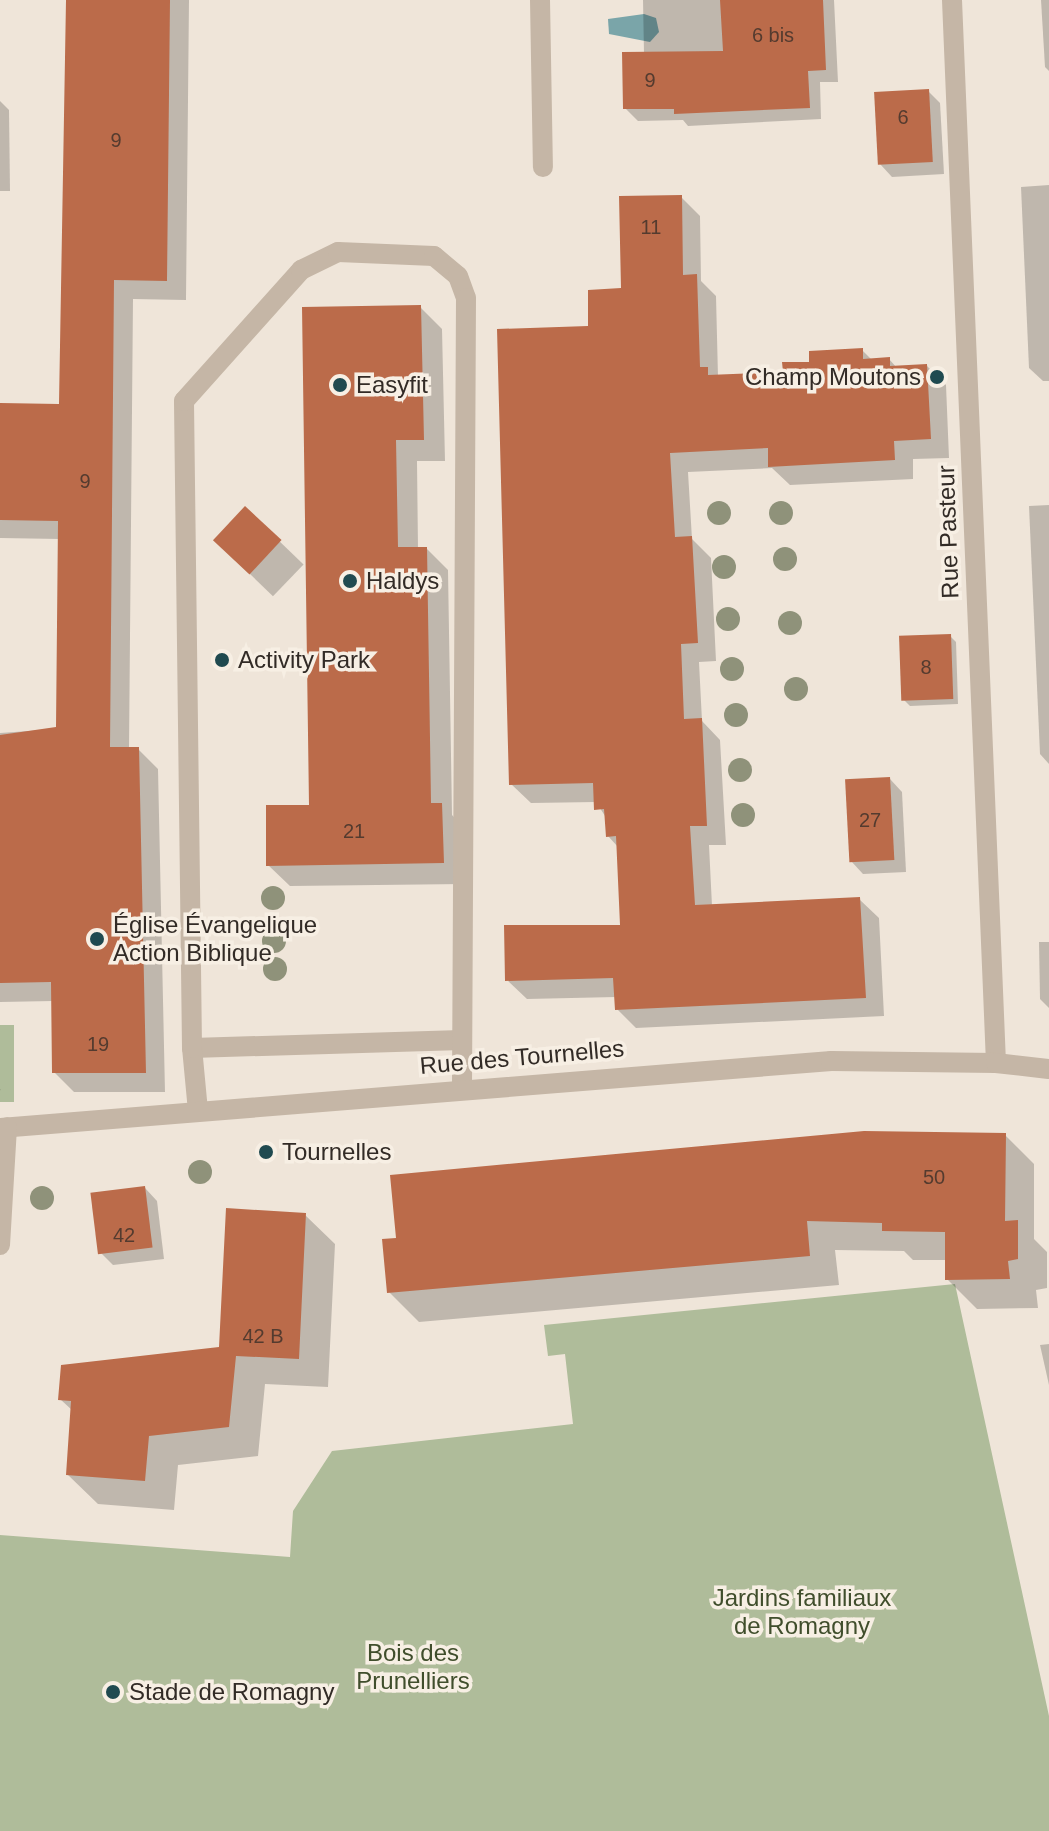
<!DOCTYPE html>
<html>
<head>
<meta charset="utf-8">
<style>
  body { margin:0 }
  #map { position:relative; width:1049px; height:1831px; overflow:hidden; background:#efe5d9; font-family:Helvetica,sans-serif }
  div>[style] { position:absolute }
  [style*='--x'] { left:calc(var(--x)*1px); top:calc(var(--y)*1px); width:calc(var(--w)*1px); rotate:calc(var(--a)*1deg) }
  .green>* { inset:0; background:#afbc9a; transform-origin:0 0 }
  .water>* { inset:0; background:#7aa5a9 }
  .shadow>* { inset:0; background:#0003; transform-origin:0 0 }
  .building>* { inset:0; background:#bb6b4a; transform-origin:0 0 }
  .minor>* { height:20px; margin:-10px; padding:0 10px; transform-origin:10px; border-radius:10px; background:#c5b6a6 }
  .trees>* { width:24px; height:24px; margin:-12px; border-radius:50%; background:#8f927a }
  .dots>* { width:22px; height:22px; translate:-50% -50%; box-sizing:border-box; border:4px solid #f7efe4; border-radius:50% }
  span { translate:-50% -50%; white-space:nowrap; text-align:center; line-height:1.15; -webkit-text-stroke:7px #f7efe4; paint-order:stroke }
  .number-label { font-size:20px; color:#543b2f }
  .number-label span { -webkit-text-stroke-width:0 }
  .poi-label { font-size:24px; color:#322b26 }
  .right { translate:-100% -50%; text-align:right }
  .left { translate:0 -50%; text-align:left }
  .street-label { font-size:24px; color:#322b26 }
  .park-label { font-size:24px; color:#404e2c }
</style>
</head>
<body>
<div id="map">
  <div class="green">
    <div style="left:0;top:1025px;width:14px;height:77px"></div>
    <div style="clip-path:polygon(955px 1284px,1049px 1716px,1049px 1831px,0 1831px,0 1535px,290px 1557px,293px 1511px,332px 1451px,573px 1424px,565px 1354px,548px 1356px,544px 1325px)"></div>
  </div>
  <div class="water">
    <div style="clip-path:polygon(644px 14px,656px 18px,659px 32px,650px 42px,609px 34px,608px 19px)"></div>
  </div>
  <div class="shadow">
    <div style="clip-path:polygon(67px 0,189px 0,186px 300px,133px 299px,129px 749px,138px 749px,158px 769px,165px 1092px,74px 1092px,54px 1072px,53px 1001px,0 1002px,0 733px,58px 729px,60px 539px,0 538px,0 405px,61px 406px)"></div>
    <div style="clip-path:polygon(643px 0,834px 0,838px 82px,820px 82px,821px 119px,688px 126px,683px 120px,638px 121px,625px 108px,644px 54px)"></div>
    <div style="clip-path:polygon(1041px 0,1049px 0,1049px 71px,1045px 67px)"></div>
    <div style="clip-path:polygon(928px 91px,940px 103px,944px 174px,892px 177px,880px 164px)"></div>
    <div style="clip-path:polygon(0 101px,9px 110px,10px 191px,0 191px)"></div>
    <div style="clip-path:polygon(1049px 185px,1049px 381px,1043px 381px,1029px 368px,1021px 187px)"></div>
    <div style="clip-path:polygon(681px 197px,700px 216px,701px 281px,716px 296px,718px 377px,785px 374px,862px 350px,872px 360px,889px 359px,897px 368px,927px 366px,946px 385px,949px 458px,913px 459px,913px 479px,790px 485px,772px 468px,688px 472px,692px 539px,711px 558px,716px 661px,699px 662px,702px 721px,720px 740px,726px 845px,709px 845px,712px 906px,859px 899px,879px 918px,884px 1016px,636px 1028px,617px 1009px,616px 997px,527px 999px,507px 980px,622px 927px,618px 847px,608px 836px,607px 819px,596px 802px,531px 803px,511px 784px,590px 328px,623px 290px)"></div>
    <div style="clip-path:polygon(420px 307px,442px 329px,445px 461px,417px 461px,418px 549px,427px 549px,448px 570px,452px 815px,463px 827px,464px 884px,290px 886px,268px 865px,311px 807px)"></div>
    <div style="clip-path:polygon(1049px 505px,1049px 764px,1040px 754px,1029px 506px)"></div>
    <div style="left:246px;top:509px;width:80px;height:44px;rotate:44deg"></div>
    <div style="clip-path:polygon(950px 636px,956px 642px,958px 704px,910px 706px,904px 700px)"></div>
    <div style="clip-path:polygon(890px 779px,902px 792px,906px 872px,863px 874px,851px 861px)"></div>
    <div style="clip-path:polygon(1039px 942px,1049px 942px,1049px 1008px,1040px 999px)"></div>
    <div style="left:0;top:1089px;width:1px;height:32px;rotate:45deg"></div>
    <div style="clip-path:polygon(1005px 1135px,1034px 1164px,1034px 1239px,1047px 1252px,1047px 1288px,1036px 1290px,1038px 1308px,977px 1309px,947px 1279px,947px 1260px,913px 1260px,904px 1251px,835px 1250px,839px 1285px,419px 1322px,389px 1292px)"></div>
    <div style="clip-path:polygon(145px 1188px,157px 1201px,164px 1259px,113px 1265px,100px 1252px)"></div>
    <div style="clip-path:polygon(305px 1215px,335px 1244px,328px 1387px,265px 1384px,258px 1456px,178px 1465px,174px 1510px,98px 1504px,68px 1475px,73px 1411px,60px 1399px,221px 1349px)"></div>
    <div style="clip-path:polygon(1049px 1344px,1049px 1385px,1040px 1345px)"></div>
  </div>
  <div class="building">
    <div style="clip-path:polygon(66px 0,170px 0,167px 281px,114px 280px,110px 747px,139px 747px,146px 1073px,52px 1073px,51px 982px,0 983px,0 735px,56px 727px,58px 521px,0 520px,0 403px,59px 404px)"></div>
    <div style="clip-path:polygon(720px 0,823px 0,826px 70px,808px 71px,810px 108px,674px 114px,674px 109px,623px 109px,622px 52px,723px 51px)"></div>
    <div style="left:929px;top:89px;width:73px;height:55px;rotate:87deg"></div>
    <div style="clip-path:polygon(682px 195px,683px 275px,697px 274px,700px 367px,708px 367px,708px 375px,783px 372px,782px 362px,809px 362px,809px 351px,863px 348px,863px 359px,890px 357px,890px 366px,927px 364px,931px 439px,894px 441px,895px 460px,768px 467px,768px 448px,670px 453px,675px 537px,692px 536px,698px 643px,681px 644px,684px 719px,702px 718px,707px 826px,690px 826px,695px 905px,860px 897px,866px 998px,615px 1010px,613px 978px,505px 981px,504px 925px,620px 925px,616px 836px,606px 837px,604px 809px,594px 810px,593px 783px,509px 785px,497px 329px,588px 326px,588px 290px,621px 288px,619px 196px)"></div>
    <div style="clip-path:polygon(421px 305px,424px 440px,396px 440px,398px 547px,427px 547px,431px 803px,442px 803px,444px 863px,266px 866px,266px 805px,309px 805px,302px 307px)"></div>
    <div style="left:245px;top:506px;width:50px;height:47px;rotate:43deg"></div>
    <div style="left:951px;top:634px;width:65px;height:52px;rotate:88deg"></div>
    <div style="left:890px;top:777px;width:83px;height:45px;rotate:87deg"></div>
    <div style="clip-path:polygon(864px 1131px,1006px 1133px,1005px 1221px,1018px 1220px,1018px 1259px,1008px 1261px,1010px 1279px,945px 1280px,945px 1232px,882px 1231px,882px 1223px,807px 1221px,810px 1256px,387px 1293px,382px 1239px,396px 1238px,390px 1175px)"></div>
    <div style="left:145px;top:1186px;width:62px;height:55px;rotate:83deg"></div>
    <div style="clip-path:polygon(226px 1208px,306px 1213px,299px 1359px,236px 1356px,229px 1427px,149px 1436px,145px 1481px,66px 1475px,71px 1401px,58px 1400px,61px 1365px,219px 1347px)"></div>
  </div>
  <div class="minor">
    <div style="--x:540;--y:0;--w:167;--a:89"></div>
    <div style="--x:952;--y:0;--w:1064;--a:87.63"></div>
    <div style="--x:192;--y:1048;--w:270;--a:-1.7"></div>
    <div style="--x:198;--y:1111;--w:63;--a:-95.4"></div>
    <div style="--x:192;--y:1048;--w:647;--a:-90.71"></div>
    <div style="--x:184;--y:401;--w:176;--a:-48.2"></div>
    <div style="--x:301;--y:270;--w:41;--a:-25.9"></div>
    <div style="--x:338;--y:252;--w:96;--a:2.4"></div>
    <div style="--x:434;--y:256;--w:31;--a:40"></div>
    <div style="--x:458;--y:276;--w:23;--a:70"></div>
    <div style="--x:466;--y:298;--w:790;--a:90.29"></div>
    <div style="--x:0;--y:1128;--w:834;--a:-4.61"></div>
    <div style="--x:831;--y:1061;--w:165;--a:0.7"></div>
    <div style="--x:996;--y:1063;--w:53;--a:6.5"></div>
    <div style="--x:0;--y:1245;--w:118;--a:-86.6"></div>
  </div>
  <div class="trees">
    <div style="left:719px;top:513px"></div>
    <div style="left:781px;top:513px"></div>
    <div style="left:785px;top:559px"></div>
    <div style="left:724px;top:567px"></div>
    <div style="left:728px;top:619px"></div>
    <div style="left:790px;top:623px"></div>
    <div style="left:732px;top:669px"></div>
    <div style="left:796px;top:689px"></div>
    <div style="left:736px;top:715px"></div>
    <div style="left:740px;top:770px"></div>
    <div style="left:743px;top:815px"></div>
    <div style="left:273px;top:898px"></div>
    <div style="left:274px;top:941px"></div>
    <div style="left:275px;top:969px"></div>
    <div style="left:200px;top:1172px"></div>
    <div style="left:42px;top:1198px"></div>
  </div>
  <div class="dots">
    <div style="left:937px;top:377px;background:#204a50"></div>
    <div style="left:340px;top:385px;background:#204a50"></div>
    <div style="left:350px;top:581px;background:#204a50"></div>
    <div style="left:222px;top:660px;background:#204a50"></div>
    <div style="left:97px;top:939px;background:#204a50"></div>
    <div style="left:266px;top:1152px;background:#204a50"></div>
    <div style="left:113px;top:1692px;background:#204a50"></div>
  </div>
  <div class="number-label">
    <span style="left:773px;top:35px">6 bis</span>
    <span style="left:650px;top:80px">9</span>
    <span style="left:903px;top:117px">6</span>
    <span style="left:116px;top:140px">9</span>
    <span style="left:651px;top:227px">11</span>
    <span style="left:85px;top:481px">9</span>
    <span style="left:926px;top:667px">8</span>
    <span style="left:870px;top:820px">27</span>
    <span style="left:354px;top:831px">21</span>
    <span style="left:98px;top:1044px">19</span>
    <span style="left:934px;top:1177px">50</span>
    <span style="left:124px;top:1235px">42</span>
    <span style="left:263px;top:1336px">42 B</span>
  </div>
  <div class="poi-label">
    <span class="right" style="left:921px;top:377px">Champ Moutons</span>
    <span class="left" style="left:356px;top:385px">Easyfit</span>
    <span class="left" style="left:366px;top:581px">Haldys</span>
    <span class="left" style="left:238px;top:660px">Activity Park</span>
    <span class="left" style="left:113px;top:939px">Église Évangelique<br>Action Biblique</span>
    <span class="left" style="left:282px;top:1152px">Tournelles</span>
    <span class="left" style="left:129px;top:1692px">Stade de Romagny</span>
  </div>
  <div class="street-label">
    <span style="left:948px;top:532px;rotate:-92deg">Rue Pasteur</span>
    <span style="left:522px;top:1057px;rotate:-5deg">Rue des Tournelles</span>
  </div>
  <div class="park-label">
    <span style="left:802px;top:1612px">Jardins familiaux<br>de Romagny</span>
    <span style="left:413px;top:1667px">Bois des<br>Prunelliers</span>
  </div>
</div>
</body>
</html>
